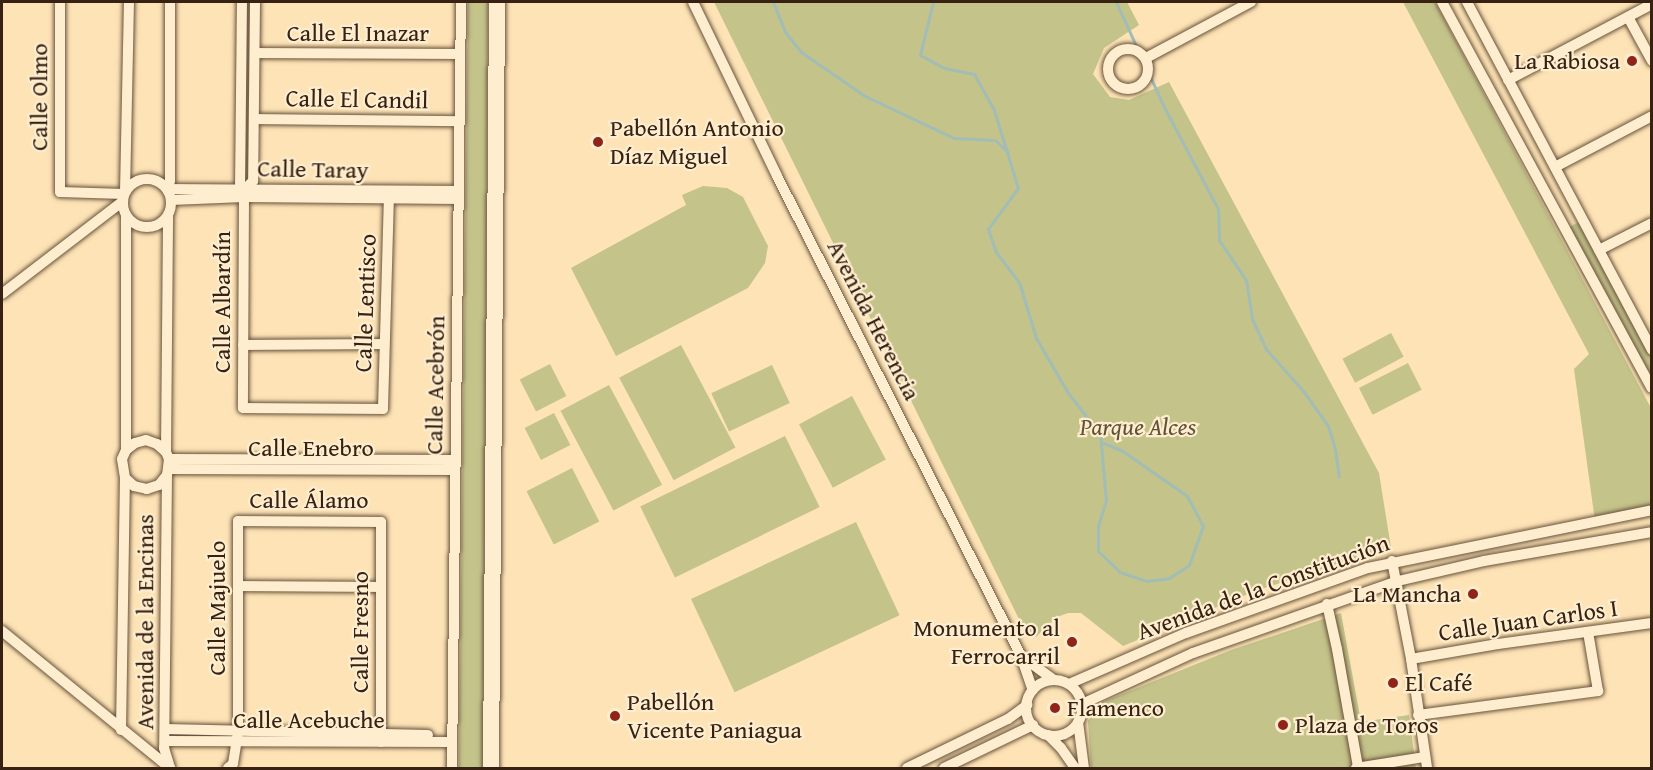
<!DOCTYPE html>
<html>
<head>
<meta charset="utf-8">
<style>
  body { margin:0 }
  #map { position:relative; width:1653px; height:770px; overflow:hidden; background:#fde3b5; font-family:"Gentium Book Plus",serif }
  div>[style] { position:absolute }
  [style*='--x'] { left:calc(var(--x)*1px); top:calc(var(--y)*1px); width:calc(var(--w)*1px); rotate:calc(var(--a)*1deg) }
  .green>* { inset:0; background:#c4c38a; transform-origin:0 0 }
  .stream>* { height:3px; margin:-1.5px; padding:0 1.5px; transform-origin:1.5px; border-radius:1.5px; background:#a2bdb6 }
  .roads { filter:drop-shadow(0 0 2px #68523c) drop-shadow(0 0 2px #68523c) }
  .street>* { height:10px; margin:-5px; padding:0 5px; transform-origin:5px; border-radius:5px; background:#feedcf }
  .street>.ring { margin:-5px; padding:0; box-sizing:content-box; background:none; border:10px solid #feedcf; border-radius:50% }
  .secondary>* { height:16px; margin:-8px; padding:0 8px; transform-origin:8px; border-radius:8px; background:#feedcf }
  .dots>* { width:16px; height:16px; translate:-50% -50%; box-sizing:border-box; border:3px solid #feedcf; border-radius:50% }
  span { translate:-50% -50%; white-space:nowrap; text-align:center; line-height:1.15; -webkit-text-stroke:4.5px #feedcf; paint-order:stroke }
  .street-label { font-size:24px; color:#362113 }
  .poi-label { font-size:24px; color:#362113 }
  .right { translate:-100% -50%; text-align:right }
  .left { translate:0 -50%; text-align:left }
  .park-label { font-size:24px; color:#615237; font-style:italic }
  .frame { position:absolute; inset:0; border:3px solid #362113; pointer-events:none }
</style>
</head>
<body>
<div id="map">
  <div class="green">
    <div style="clip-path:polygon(468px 2px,488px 2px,483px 768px,459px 768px)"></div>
    <div style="clip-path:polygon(714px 2px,1127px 2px,1139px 25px,1104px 48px,1093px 74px,1110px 97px,1129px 100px,1169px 82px,1379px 473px,1391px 548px,1258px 590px,1123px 646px,1081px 613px,1068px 613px,1057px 617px,1036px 637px,1021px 623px)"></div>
    <div style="clip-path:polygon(1403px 2px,1435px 2px,1651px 408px,1651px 510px,1595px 521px,1574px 369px,1589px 354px)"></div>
    <div style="clip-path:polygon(703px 186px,727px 188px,743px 197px,768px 246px,765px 263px,748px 288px,616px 356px,571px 268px,686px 205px,682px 195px)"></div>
    <div style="clip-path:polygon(1583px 220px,1651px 350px,1651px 388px,1565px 229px)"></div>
    <div style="left:1391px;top:333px;width:27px;height:55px;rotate:62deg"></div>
    <div style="left:681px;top:345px;width:116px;height:70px;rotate:62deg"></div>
    <div style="left:1408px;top:363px;width:30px;height:55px;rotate:63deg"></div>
    <div style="left:550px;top:364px;width:36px;height:34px;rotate:63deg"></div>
    <div style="left:772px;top:365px;width:42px;height:67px;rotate:65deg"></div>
    <div style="left:609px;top:385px;width:113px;height:55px;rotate:62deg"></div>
    <div style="left:852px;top:396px;width:72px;height:60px;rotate:62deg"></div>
    <div style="left:554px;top:413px;width:36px;height:33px;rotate:63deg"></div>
    <div style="left:785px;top:436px;width:79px;height:161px;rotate:64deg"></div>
    <div style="left:572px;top:468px;width:60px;height:51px;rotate:63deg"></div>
    <div style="left:856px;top:522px;width:103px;height:182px;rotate:65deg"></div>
    <div style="clip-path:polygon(1341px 613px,1361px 722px,1409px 715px,1416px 768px,1091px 768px,1088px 721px,1100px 703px,1231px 650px)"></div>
  </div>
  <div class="stream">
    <div style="--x:773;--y:2;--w:32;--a:68"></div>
    <div style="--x:785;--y:32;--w:26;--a:51"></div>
    <div style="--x:801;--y:52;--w:78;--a:34.5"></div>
    <div style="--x:865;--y:96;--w:98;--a:25.3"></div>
    <div style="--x:954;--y:138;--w:41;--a:2.8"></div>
    <div style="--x:995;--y:140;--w:18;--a:43"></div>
    <div style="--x:933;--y:2;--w:55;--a:103.8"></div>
    <div style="--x:920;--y:55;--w:27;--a:28"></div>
    <div style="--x:944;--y:68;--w:31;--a:11"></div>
    <div style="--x:974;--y:74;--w:41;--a:60.9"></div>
    <div style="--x:994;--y:110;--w:82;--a:72.9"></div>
    <div style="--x:1018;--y:188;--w:51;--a:126.2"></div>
    <div style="--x:988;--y:229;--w:24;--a:71"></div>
    <div style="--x:996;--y:252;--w:38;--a:53"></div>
    <div style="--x:1019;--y:282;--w:59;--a:73.1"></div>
    <div style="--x:1036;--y:338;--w:64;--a:59.8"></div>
    <div style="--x:1068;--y:393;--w:52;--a:52"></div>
    <div style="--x:1100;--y:434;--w:66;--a:84.8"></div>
    <div style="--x:1106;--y:500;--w:28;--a:107"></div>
    <div style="--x:1098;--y:527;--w:24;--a:90"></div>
    <div style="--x:1098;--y:551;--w:30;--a:44"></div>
    <div style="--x:1120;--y:572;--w:28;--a:19"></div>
    <div style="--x:1146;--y:581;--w:23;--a:-7"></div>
    <div style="--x:1169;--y:578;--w:24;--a:-33"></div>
    <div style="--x:1189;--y:565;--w:41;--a:-70.3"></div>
    <div style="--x:1203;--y:526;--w:34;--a:-118"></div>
    <div style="--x:1187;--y:496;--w:78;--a:-144.9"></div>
    <div style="--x:1123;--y:451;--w:24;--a:-158"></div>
    <div style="--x:1116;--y:2;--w:115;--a:65.4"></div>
    <div style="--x:1164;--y:107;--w:115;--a:62.1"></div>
    <div style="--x:1218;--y:209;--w:31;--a:88"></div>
    <div style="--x:1219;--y:240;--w:48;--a:56"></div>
    <div style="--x:1246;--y:280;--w:39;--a:81"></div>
    <div style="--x:1252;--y:319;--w:33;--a:65"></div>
    <div style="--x:1266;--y:349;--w:57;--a:48.5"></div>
    <div style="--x:1304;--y:392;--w:42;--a:54.8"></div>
    <div style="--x:1328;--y:426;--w:24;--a:73"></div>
    <div style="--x:1335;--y:449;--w:28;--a:82"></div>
  </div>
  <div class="roads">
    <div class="street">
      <div style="--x:60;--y:2;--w:190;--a:90"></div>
      <div style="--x:60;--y:192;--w:64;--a:1.8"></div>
      <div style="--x:255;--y:2;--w:179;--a:90.6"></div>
      <div style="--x:253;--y:181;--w:11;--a:135"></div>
      <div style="--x:245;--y:189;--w:8;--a:97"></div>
      <div style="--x:244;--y:197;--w:211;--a:90.3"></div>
      <div style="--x:243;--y:408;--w:140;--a:0.4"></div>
      <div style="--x:383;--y:409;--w:210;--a:-88.4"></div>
      <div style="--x:693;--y:2;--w:193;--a:64.2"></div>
      <div style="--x:777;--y:176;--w:538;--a:63.05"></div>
      <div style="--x:1021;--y:656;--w:36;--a:71"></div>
      <div style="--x:1442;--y:2;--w:439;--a:61.5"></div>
      <div style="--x:1467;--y:2;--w:394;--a:62"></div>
      <div style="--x:1628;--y:17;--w:50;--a:61.4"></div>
      <div class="ring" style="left:1108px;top:49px;width:30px;height:30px"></div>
      <div style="--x:255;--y:53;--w:205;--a:0.3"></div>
      <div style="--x:1146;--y:58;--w:119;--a:-28.1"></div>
      <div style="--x:1508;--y:80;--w:163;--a:-27.8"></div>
      <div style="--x:254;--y:119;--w:206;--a:0.6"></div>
      <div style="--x:1555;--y:167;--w:110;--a:-27.7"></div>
      <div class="ring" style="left:123px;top:179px;width:38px;height:38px"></div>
      <div style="--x:167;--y:188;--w:8;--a:-67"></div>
      <div style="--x:170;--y:181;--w:179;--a:-90"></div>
      <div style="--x:167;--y:189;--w:292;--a:0.4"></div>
      <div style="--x:240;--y:189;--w:187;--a:-89.4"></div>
      <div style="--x:125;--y:192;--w:190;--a:-88.8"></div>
      <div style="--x:171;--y:200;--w:73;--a:-2.4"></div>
      <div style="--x:244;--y:197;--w:215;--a:0.5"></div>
      <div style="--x:1599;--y:250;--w:59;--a:-27"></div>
      <div style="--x:2;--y:294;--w:151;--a:-37.5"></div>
      <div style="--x:243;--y:345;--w:141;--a:-0.4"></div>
      <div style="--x:126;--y:450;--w:235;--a:-90"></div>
      <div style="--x:166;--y:452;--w:236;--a:-89.5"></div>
      <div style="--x:169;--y:459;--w:286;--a:0.2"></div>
      <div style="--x:168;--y:469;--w:287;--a:0.2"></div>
      <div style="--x:167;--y:475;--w:273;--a:90.6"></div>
      <div style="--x:164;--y:748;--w:21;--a:73"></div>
      <div style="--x:1392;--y:561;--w:100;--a:79"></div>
      <div style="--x:1411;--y:659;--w:110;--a:81.6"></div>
      <div style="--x:238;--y:586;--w:143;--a:0.4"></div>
      <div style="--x:1327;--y:604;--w:46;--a:77.5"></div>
      <div style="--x:1337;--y:649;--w:120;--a:79.9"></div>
      <div style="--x:2;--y:631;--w:217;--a:39.2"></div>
      <div style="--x:1021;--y:656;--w:41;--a:36"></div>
      <div style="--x:1411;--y:659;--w:88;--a:-9.8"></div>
      <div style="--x:1498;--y:644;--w:155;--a:-7.8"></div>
      <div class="ring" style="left:1026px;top:680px;width:46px;height:46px"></div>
      <div style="--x:1069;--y:684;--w:128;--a:-23.6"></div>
      <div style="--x:1186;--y:633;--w:193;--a:-19.7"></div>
      <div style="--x:1368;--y:568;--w:290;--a:-11.5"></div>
      <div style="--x:1082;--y:704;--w:122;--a:-24.7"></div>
      <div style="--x:1193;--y:653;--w:217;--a:-19.4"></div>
      <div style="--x:1398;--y:581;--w:88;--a:-13.1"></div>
      <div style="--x:1484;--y:561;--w:170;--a:-9.8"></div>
      <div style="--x:1418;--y:715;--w:182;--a:-7.6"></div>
      <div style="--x:1598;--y:691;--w:60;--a:-99.6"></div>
      <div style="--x:1078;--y:722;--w:46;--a:82.6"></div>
      <div style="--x:165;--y:729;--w:263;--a:1.3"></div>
      <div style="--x:121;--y:730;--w:252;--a:-89.1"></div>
      <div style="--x:125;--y:478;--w:19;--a:-99"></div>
      <div style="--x:122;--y:459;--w:10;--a:-66"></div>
      <div style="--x:126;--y:450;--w:11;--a:-38"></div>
      <div style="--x:135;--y:443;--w:11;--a:-15"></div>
      <div style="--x:146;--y:440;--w:12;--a:20"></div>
      <div style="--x:157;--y:444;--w:12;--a:42"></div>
      <div style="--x:166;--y:452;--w:8;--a:67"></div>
      <div style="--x:169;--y:459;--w:16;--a:97"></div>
      <div style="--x:167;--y:475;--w:13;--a:129"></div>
      <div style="--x:159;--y:485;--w:13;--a:162"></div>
      <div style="--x:147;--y:489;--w:13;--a:-167"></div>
      <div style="--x:134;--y:486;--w:12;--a:-138"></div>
      <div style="--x:1048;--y:735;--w:18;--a:45"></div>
      <div style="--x:1061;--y:748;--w:24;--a:55"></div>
      <div style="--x:165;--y:741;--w:287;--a:0.2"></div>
      <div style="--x:228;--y:768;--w:6;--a:-39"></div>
      <div style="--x:233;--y:764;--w:32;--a:-81"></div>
      <div style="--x:238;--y:732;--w:211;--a:-90"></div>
      <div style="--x:238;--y:521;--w:143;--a:0.4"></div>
      <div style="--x:381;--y:522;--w:220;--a:90"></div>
      <div style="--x:452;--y:768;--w:766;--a:-89.33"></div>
      <div style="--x:907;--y:768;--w:112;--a:-25.9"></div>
      <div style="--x:1008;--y:719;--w:24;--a:-36"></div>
      <div style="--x:944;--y:768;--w:99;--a:-25.8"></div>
      <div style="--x:1356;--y:768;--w:70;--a:-9.1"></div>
    </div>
    <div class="secondary">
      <div style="--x:491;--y:768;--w:766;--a:-89.55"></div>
    </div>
  </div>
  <div class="dots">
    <div style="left:1632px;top:61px;background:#8f2418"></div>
    <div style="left:598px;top:142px;background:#8f2418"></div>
    <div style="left:1473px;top:594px;background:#8f2418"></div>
    <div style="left:1072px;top:642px;background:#8f2418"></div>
    <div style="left:1393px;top:683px;background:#8f2418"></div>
    <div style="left:1055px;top:708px;background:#8f2418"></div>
    <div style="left:615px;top:716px;background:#8f2418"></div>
    <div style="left:1283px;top:725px;background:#8f2418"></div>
  </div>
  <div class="street-label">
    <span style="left:358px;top:33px">Calle El Inazar</span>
    <span style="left:39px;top:97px;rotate:-90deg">Calle Olmo</span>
    <span style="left:357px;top:99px;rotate:1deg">Calle El Candil</span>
    <span style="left:313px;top:169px;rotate:1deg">Calle Taray</span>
    <span style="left:222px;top:302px;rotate:-90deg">Calle Albardín</span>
    <span style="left:365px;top:303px;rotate:-88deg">Calle Lentisco</span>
    <span style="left:874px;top:320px;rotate:63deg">Avenida Herencia</span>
    <span style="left:435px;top:385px;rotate:-89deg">Calle Acebrón</span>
    <span style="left:311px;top:448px">Calle Enebro</span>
    <span style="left:309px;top:500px">Calle Álamo</span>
    <span style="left:1263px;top:587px;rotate:-20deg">Avenida de la Constitución</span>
    <span style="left:217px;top:608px;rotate:-90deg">Calle Majuelo</span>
    <span style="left:1528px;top:620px;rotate:-8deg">Calle Juan Carlos I</span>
    <span style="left:145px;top:622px;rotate:-90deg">Avenida de la Encinas</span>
    <span style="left:360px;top:632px;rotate:-90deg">Calle Fresno</span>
    <span style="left:309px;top:720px">Calle Acebuche</span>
  </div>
  <div class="poi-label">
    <span class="right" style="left:1620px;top:61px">La Rabiosa</span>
    <span class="left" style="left:610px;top:142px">Pabellón Antonio<br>Díaz Miguel</span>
    <span class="right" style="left:1461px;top:594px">La Mancha</span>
    <span class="right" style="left:1060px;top:642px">Monumento al<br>Ferrocarril</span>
    <span class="left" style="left:1405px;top:683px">El Café</span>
    <span class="left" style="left:627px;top:716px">Pabellón<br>Vicente Paniagua</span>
    <span class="left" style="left:1067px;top:708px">Flamenco</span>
    <span class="left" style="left:1295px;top:725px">Plaza de Toros</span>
  </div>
  <div class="park-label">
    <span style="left:1138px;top:427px">Parque Alces</span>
  </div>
  <div class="frame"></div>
</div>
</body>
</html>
